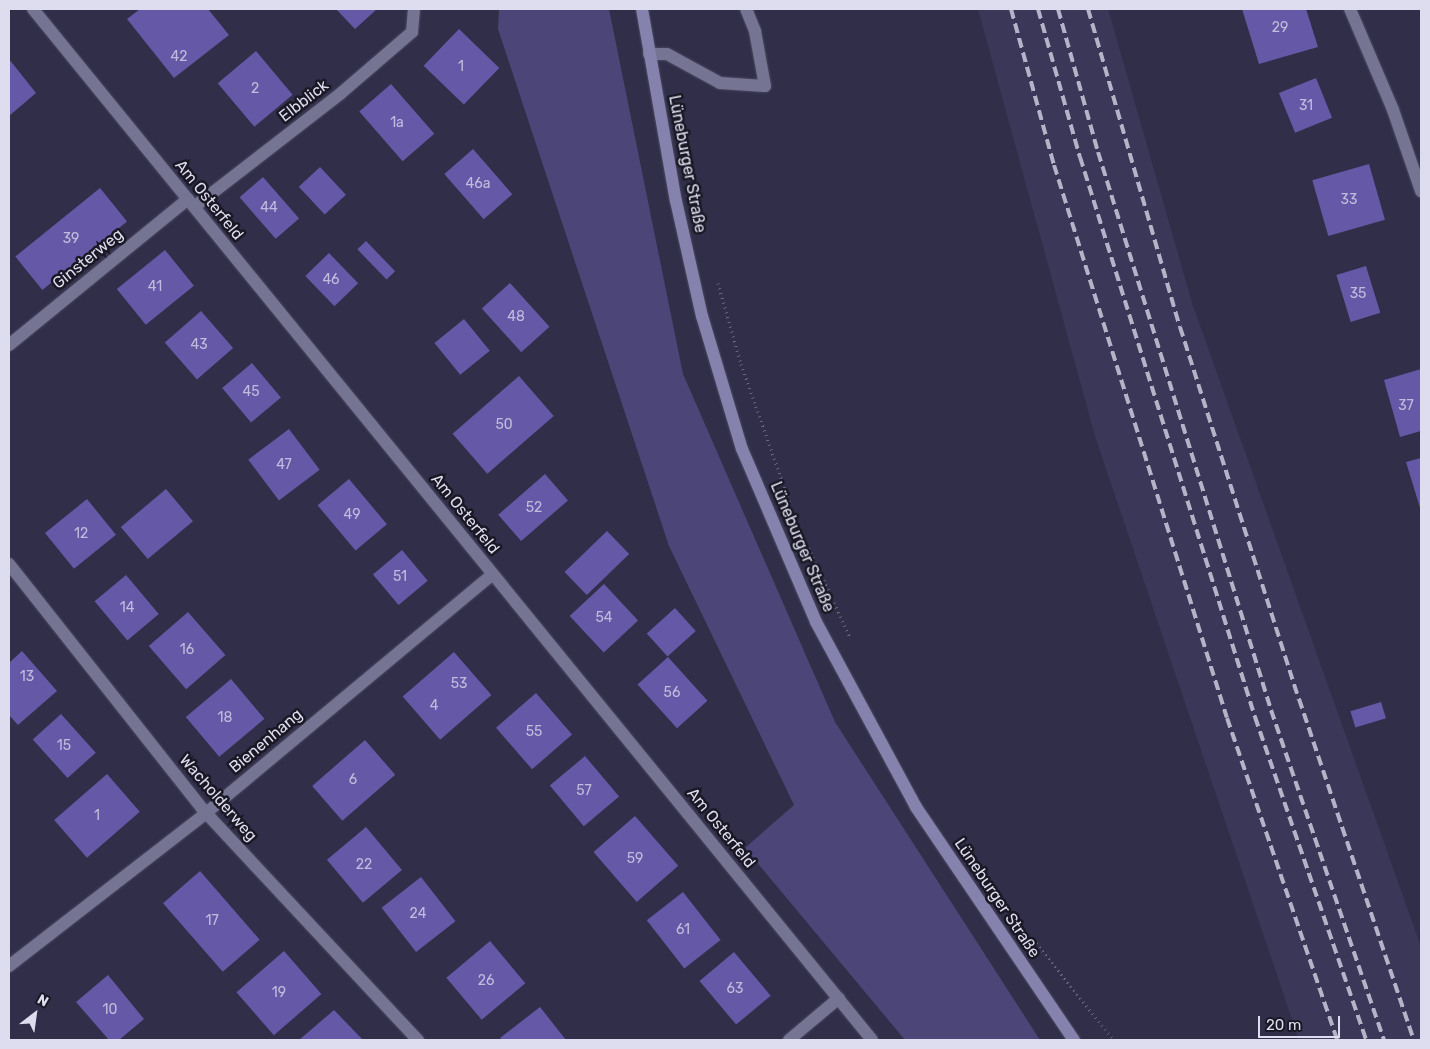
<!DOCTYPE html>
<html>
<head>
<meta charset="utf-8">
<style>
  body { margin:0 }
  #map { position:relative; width:1430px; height:1049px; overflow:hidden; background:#312e49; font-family:Rubik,sans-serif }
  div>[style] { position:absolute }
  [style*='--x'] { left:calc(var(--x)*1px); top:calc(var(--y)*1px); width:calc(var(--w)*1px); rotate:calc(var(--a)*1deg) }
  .built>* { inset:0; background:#3b3759 }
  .green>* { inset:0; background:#4c4577 }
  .building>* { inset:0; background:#6558a6; transform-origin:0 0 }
  .path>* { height:3px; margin-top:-1.5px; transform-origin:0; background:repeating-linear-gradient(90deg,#69667e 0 1px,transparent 0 5px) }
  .roads { filter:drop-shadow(0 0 1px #4c4961) drop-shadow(0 0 1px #4c4961) }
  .lane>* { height:12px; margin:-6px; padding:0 6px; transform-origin:6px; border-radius:6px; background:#767493 }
  .street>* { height:12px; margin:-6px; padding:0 6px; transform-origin:6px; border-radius:6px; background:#767493 }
  .secondary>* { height:12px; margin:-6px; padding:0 6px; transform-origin:6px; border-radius:6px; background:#8582ad }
  .rail>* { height:4px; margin-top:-2px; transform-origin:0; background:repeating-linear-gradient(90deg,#b5b3c8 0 10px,transparent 0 15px) }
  span { translate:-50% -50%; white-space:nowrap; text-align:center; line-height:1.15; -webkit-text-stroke:5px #191824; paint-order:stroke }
  .number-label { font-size:14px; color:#c0bcdd }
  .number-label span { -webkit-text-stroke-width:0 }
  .street-label { font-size:16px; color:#deddef }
  .frame { position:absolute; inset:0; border:10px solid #deddef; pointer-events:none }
  .north { position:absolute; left:10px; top:989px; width:50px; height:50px; -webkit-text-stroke:4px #191824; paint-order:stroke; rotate:30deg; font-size:14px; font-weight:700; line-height:20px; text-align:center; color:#deddef }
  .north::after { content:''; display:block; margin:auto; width:18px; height:22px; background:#deddef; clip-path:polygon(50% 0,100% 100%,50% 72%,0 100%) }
  .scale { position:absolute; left:1258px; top:1016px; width:82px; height:22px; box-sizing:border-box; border:2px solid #deddef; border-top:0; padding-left:6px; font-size:15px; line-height:18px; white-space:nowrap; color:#deddef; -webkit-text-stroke:4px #191824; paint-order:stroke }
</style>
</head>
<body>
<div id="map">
  <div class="built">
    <div style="clip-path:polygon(978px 9px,1108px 9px,1192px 303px,1421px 947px,1421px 1040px,1299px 1040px,1095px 436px)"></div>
  </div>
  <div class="green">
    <div style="clip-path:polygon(499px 9px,609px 9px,683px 374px,835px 722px,1040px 1040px,905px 1040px,745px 848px,794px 805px,669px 546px,498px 29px)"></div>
  </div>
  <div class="building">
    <div style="clip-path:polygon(140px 9px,208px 9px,229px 35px,174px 78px,127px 19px)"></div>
    <div style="clip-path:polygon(336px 9px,377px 9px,355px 29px)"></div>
    <div style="clip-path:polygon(1242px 9px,1306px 9px,1318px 47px,1259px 64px)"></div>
    <div style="left:459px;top:29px;width:56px;height:51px;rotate:44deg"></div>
    <div style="left:256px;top:51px;width:57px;height:50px;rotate:50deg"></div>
    <div style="clip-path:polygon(9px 59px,36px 93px,9px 116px)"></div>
    <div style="left:1316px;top:78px;width:43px;height:40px;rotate:68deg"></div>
    <div style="left:391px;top:84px;width:66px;height:42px;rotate:49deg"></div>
    <div style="left:473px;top:149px;width:60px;height:38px;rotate:49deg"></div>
    <div style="left:1369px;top:164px;width:58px;height:59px;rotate:74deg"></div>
    <div style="left:320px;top:167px;width:38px;height:29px;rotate:47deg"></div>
    <div style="left:263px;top:177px;width:55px;height:31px;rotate:49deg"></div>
    <div style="left:100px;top:188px;width:43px;height:109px;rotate:51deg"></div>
    <div style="left:366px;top:241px;width:42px;height:12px;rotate:46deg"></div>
    <div style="left:165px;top:250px;width:46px;height:62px;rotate:51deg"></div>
    <div style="left:329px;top:253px;width:42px;height:33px;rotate:46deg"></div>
    <div style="left:1366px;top:266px;width:49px;height:31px;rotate:73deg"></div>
    <div style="left:510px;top:283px;width:59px;height:38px;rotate:48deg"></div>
    <div style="left:201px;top:311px;width:49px;height:48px;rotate:49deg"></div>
    <div style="left:464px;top:319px;width:41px;height:38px;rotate:51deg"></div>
    <div style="left:252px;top:363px;width:45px;height:39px;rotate:50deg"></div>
    <div style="clip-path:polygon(1421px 369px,1421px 431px,1400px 437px,1384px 380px)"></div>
    <div style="left:519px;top:376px;width:53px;height:88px;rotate:49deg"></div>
    <div style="left:289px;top:429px;width:51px;height:51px;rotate:53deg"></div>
    <div style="clip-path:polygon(1421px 458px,1421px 511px,1406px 462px)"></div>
    <div style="left:545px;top:474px;width:35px;height:62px;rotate:49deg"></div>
    <div style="left:349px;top:479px;width:59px;height:41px;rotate:50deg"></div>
    <div style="left:166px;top:489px;width:42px;height:59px;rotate:50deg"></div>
    <div style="left:87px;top:499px;width:46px;height:54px;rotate:51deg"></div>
    <div style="left:607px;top:531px;width:32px;height:59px;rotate:46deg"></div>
    <div style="left:402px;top:550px;width:40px;height:38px;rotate:50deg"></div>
    <div style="left:126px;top:575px;width:51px;height:41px;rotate:50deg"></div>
    <div style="left:604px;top:584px;width:50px;height:47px;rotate:47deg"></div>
    <div style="left:675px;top:608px;width:31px;height:38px;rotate:48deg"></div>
    <div style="left:188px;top:612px;width:57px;height:52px;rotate:49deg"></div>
    <div style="clip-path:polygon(22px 651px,57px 691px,18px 725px,9px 715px,9px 663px)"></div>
    <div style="left:454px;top:652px;width:57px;height:68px;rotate:49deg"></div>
    <div style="left:668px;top:657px;width:59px;height:41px;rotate:48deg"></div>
    <div style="left:231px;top:679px;width:52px;height:59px;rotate:50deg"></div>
    <div style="left:536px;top:693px;width:55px;height:53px;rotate:49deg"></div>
    <div style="left:1381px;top:702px;width:17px;height:32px;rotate:73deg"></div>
    <div style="left:61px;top:714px;width:52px;height:38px;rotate:48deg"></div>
    <div style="left:365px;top:740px;width:46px;height:70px;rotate:49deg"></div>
    <div style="left:585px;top:756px;width:53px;height:46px;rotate:50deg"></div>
    <div style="left:107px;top:774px;width:50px;height:70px;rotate:49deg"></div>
    <div style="left:635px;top:816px;width:66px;height:55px;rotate:49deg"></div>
    <div style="left:366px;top:827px;width:56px;height:51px;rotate:50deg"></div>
    <div style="left:200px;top:871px;width:91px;height:49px;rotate:49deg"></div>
    <div style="left:421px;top:877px;width:56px;height:50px;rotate:52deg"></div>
    <div style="left:683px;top:892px;width:61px;height:46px;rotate:52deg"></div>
    <div style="left:490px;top:941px;width:55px;height:57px;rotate:50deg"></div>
    <div style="left:284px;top:951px;width:57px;height:63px;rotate:49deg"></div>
    <div style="left:734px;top:952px;width:57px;height:45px;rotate:50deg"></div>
    <div style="clip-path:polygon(108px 975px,144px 1019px,119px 1040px,109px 1040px,76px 1002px)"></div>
    <div style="clip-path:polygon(540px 1007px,566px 1040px,502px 1040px,500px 1038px)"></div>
    <div style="clip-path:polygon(334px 1010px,363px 1040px,299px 1040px)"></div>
  </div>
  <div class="path">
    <div style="--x:718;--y:283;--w:84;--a:74.1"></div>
    <div style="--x:741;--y:364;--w:147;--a:70.6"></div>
    <div style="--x:809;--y:548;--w:98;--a:65.3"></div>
    <div style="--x:1033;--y:939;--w:129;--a:51.3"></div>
  </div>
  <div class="roads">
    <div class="lane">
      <div style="--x:649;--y:54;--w:18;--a:0"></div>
      <div style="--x:667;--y:54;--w:60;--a:28.7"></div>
      <div style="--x:720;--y:83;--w:45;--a:3.8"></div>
      <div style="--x:765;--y:86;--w:56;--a:-100.3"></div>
      <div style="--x:755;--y:31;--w:24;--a:-112"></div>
    </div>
    <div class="street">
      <div style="--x:33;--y:9;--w:1329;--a:50.86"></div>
      <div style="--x:1350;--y:9;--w:110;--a:66.9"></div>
      <div style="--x:1393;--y:110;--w:86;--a:70.9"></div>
      <div style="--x:194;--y:207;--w:185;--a:-37.7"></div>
      <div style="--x:340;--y:94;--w:95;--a:-40.7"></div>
      <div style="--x:412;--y:32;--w:23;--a:-85"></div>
      <div style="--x:9;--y:345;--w:231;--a:-39.2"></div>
      <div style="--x:9;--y:564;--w:318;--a:51.7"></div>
      <div style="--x:206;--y:813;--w:311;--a:47"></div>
      <div style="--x:9;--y:966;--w:249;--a:-37.8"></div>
      <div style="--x:206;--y:813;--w:373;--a:-39.8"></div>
      <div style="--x:789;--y:1040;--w:65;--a:-40"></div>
    </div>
    <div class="secondary">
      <div style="--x:642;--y:9;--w:195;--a:80"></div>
      <div style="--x:676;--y:201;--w:118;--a:77.3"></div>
      <div style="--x:702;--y:316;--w:139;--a:73.3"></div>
      <div style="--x:742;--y:449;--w:188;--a:66.8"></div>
      <div style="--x:816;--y:622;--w:210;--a:61.6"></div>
      <div style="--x:916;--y:807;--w:282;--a:55.9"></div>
    </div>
  </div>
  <div class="rail">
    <div style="--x:1011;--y:9;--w:162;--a:74.6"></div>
    <div style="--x:1054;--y:165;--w:579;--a:72.63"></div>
    <div style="--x:1227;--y:718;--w:340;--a:71.1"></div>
    <div style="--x:1038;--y:9;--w:154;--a:74.2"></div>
    <div style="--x:1080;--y:157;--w:587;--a:72.65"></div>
    <div style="--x:1255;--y:717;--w:342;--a:71"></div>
    <div style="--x:1058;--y:9;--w:148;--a:74.4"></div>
    <div style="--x:1098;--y:152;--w:584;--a:72.77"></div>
    <div style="--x:1271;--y:710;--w:349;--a:71.1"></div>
    <div style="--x:1088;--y:9;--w:331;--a:73.9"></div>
    <div style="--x:1180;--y:327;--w:391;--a:72.3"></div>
    <div style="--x:1299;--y:699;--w:360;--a:71.4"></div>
  </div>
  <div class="number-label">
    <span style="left:1280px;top:28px">29</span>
    <span style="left:179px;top:57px">42</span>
    <span style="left:461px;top:67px">1</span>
    <span style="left:255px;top:89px">2</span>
    <span style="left:1306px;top:106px">31</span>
    <span style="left:397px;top:123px">1a</span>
    <span style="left:478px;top:184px">46a</span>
    <span style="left:1349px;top:200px">33</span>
    <span style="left:269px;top:208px">44</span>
    <span style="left:71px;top:239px">39</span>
    <span style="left:331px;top:280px">46</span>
    <span style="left:155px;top:287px">41</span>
    <span style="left:1358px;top:294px">35</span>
    <span style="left:516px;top:317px">48</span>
    <span style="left:199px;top:345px">43</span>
    <span style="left:251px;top:392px">45</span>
    <span style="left:1406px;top:406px">37</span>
    <span style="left:504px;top:425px">50</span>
    <span style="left:284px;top:465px">47</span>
    <span style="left:534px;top:508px">52</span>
    <span style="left:352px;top:515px">49</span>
    <span style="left:81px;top:534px">12</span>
    <span style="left:400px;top:577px">51</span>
    <span style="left:127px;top:608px">14</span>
    <span style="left:604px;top:618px">54</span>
    <span style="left:187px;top:650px">16</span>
    <span style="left:27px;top:677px">13</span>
    <span style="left:459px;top:684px">53</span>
    <span style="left:672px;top:693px">56</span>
    <span style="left:434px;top:706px">4</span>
    <span style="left:225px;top:718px">18</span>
    <span style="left:534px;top:732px">55</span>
    <span style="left:64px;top:746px">15</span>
    <span style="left:353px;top:780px">6</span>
    <span style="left:584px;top:791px">57</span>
    <span style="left:97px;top:816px">1</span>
    <span style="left:635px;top:859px">59</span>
    <span style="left:364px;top:865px">22</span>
    <span style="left:418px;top:914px">24</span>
    <span style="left:212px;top:921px">17</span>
    <span style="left:683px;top:930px">61</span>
    <span style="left:486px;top:981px">26</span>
    <span style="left:735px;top:989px">63</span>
    <span style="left:279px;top:993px">19</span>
    <span style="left:110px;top:1010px">10</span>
  </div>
  <div class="street-label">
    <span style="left:304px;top:101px;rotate:-38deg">Elbblick</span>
    <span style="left:687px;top:164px;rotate:79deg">Lüneburger Straße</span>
    <span style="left:209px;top:200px;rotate:51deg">Am Osterfeld</span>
    <span style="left:88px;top:259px;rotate:-39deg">Ginsterweg</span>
    <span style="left:465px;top:514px;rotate:51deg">Am Osterfeld</span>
    <span style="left:802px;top:547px;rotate:67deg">Lüneburger Straße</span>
    <span style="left:266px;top:741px;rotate:-40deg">Bienenhang</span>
    <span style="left:218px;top:798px;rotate:49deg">Wacholderweg</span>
    <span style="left:721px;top:828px;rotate:51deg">Am Osterfeld</span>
    <span style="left:997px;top:898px;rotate:56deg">Lüneburger Straße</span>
  </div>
  <div class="frame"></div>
  <div class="north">N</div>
  <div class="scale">20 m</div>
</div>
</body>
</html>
